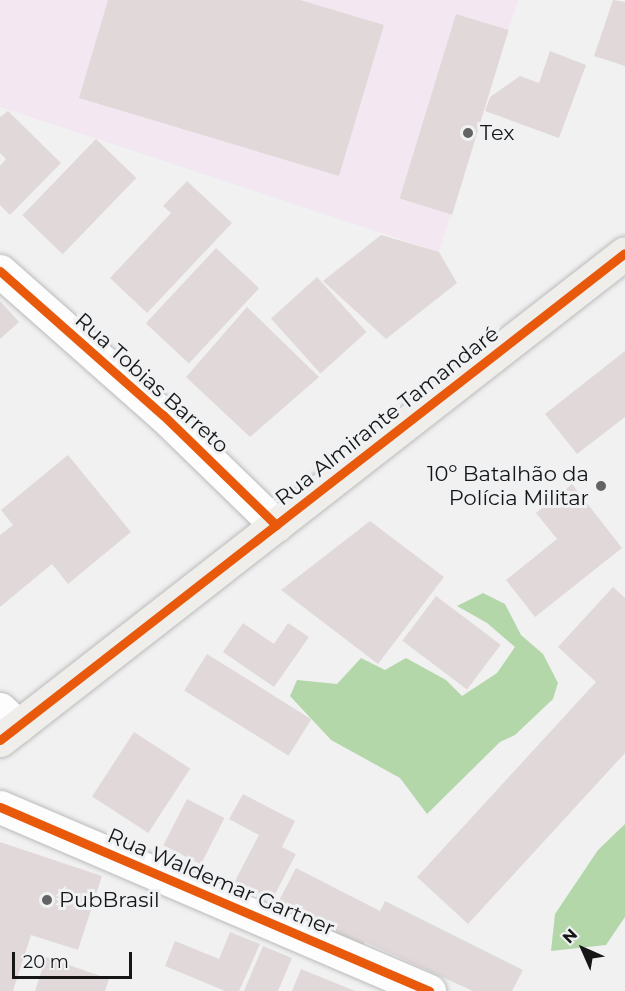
<!DOCTYPE html>
<html>
<head>
<meta charset="utf-8">
<style>
  body { margin:0 }
  #map { position:relative; width:625px; height:991px; overflow:hidden; background:#f1f1f2; font-family:Montserrat,sans-serif }
  div>[style] { position:absolute }
  [style*='--x'] { left:calc(var(--x)*1px); top:calc(var(--y)*1px); width:calc(var(--w)*1px); rotate:calc(var(--a)*1deg) }
  .industrial>* { inset:0; background:#f3e8f1 }
  .forest>* { inset:0; background:#b4d7aa }
  .building>* { inset:0; background:#e1d8d9; transform-origin:0 0 }
  .roads { filter:drop-shadow(0 0 2px #bbbbbc) drop-shadow(0 0 2px #bbbbbc) }
  .street>* { height:33px; margin:-16.5px; padding:0 16.5px; transform-origin:16.5px; border-radius:16.5px; background:#fdfdfd }
  .secondary>* { height:33px; margin:-16.5px; padding:0 16.5px; transform-origin:16.5px; border-radius:16.5px; background:#efeeea }
  .cycleway>* { height:9px; margin:-4.5px; padding:0 4.5px; transform-origin:4.5px; border-radius:4.5px; background:#e8590c }
  .dots>* { width:16px; height:16px; translate:-50% -50%; box-sizing:border-box; border:3px solid #f0f1f3; border-radius:50% }
  span { translate:-50% -50%; white-space:nowrap; text-align:center; line-height:1.15; -webkit-text-stroke:6px #f0f1f3; paint-order:stroke }
  .poi-label { font-size:21px; color:#161617 }
  .left { translate:0 -50%; text-align:left }
  .right { translate:-100% -50%; text-align:right }
  .street-label { font-size:21px; color:#161617 }
  .north { position:absolute; left:553px; top:919px; width:60px; height:60px; -webkit-text-stroke:4px #f0f1f3; paint-order:stroke; rotate:315deg; font-size:16px; font-weight:700; line-height:24px; text-align:center; color:#161617 }
  .north::after { content:''; display:block; margin:auto; width:21px; height:27px; background:#161617; clip-path:polygon(50% 0,100% 100%,50% 72%,0 100%) }
  .scale { position:absolute; left:12px; top:952px; width:120px; height:27px; box-sizing:border-box; border:3px solid #161617; border-top:0; padding-left:8px; font-size:18px; line-height:21px; white-space:nowrap; color:#161617; -webkit-text-stroke:4px #f0f1f3; paint-order:stroke }
</style>
</head>
<body>
<div id="map">
  <div class="industrial">
    <div style="clip-path:polygon(0 0,518px 0,439px 252px,0 107px)"></div>
  </div>
  <div class="forest">
    <div style="clip-path:polygon(483px 593px,505px 604px,521px 635px,543px 654px,558px 683px,553px 699px,515px 735px,500px 742px,427px 814px,400px 778px,331px 740px,290px 696px,297px 680px,337px 684px,361px 658px,385px 670px,406px 658px,446px 680px,462px 696px,497px 673px,515px 647px,487px 623px,457px 606px)"></div>
    <div style="clip-path:polygon(625px 824px,625px 917px,606px 945px,551px 951px,555px 914px,598px 850px)"></div>
  </div>
  <div class="building">
    <div style="clip-path:polygon(108px 0,300px 0,384px 25px,339px 176px,79px 98px)"></div>
    <div style="clip-path:polygon(613px 0,625px 2px,625px 66px,594px 56px)"></div>
    <div style="left:456px;top:14px;width:55px;height:193px;rotate:17deg"></div>
    <div style="clip-path:polygon(550px 51px,586px 65px,559px 138px,485px 111px,490px 97px,520px 76px,539px 83px)"></div>
    <div style="clip-path:polygon(8px 111px,61px 163px,10px 215px,0 205px,0 166px,6px 159px,0 153px,0 117px)"></div>
    <div style="left:96px;top:139px;width:56px;height:106px;rotate:44deg"></div>
    <div style="clip-path:polygon(187px 181px,232px 223px,147px 313px,110px 278px,171px 213px,163px 206px)"></div>
    <div style="clip-path:polygon(381px 235px,439px 252px,457px 283px,386px 339px,323px 281px)"></div>
    <div style="left:216px;top:248px;width:59px;height:103px;rotate:43deg"></div>
    <div style="left:317px;top:277px;width:74px;height:62px;rotate:48deg"></div>
    <div style="clip-path:polygon(0 301px,19px 322px,0 339px)"></div>
    <div style="clip-path:polygon(247px 307px,319px 377px,250px 437px,186px 377px)"></div>
    <div style="clip-path:polygon(625px 351px,625px 417px,577px 454px,545px 414px)"></div>
    <div style="clip-path:polygon(68px 455px,131px 532px,68px 584px,52px 564px,0 607px,0 535px,13px 525px,1px 510px)"></div>
    <div style="clip-path:polygon(572px 484px,622px 548px,535px 617px,506px 580px,557px 539px,536px 513px)"></div>
    <div style="clip-path:polygon(370px 521px,444px 577px,378px 664px,281px 590px)"></div>
    <div style="clip-path:polygon(613px 587px,625px 598px,625px 753px,468px 924px,417px 877px,596px 682px,558px 647px)"></div>
    <div style="left:436px;top:596px;width:81px;height:56px;rotate:37deg"></div>
    <div style="clip-path:polygon(243px 623px,274px 644px,288px 623px,309px 637px,274px 687px,223px 652px)"></div>
    <div style="left:207px;top:654px;width:123px;height:43px;rotate:32deg"></div>
    <div style="left:134px;top:732px;width:67px;height:77px;rotate:33deg"></div>
    <div style="clip-path:polygon(243px 794px,295px 821px,282px 847px,296px 854px,272px 900px,235px 881px,259px 835px,229px 819px)"></div>
    <div style="left:187px;top:799px;width:42px;height:52px;rotate:27deg"></div>
    <div style="clip-path:polygon(0 842px,102px 876px,78px 950px,31px 935px,13px 991px,0 991px)"></div>
    <div style="clip-path:polygon(296px 868px,380px 911px,385px 901px,523px 970px,512px 991px,473px 991px,365px 942px,363px 946px,304px 917px,301px 921px,275px 908px)"></div>
    <div style="clip-path:polygon(230px 932px,260px 944px,239px 991px,225px 991px,165px 966px,175px 941px,219px 959px)"></div>
    <div style="clip-path:polygon(263px 946px,292px 958px,278px 991px,244px 991px)"></div>
    <div style="clip-path:polygon(46px 957px,109px 979px,105px 991px,35px 991px)"></div>
    <div style="clip-path:polygon(301px 969px,355px 991px,292px 991px)"></div>
  </div>
  <div class="roads">
    <div class="street">
      <div style="--x:0;--y:271;--w:217;--a:41.5"></div>
      <div style="--x:163;--y:415;--w:158;--a:44.2"></div>
      <div style="--x:0;--y:709;--w:25;--a:43"></div>
      <div style="--x:0;--y:807;--w:467;--a:23.2"></div>
    </div>
    <div class="secondary">
      <div style="--x:0;--y:740;--w:792;--a:-37.93"></div>
    </div>
  </div>
  <div class="cycleway">
    <div style="--x:0;--y:271;--w:217;--a:41.5"></div>
    <div style="--x:163;--y:415;--w:158;--a:44.2"></div>
    <div style="--x:0;--y:740;--w:792;--a:-37.93"></div>
    <div style="--x:0;--y:807;--w:467;--a:23.2"></div>
  </div>
  <div class="dots">
    <div style="left:468px;top:133px;background:#636364"></div>
    <div style="left:601px;top:486px;background:#636364"></div>
    <div style="left:47px;top:900px;background:#636364"></div>
  </div>
  <div class="poi-label">
    <span class="left" style="left:480px;top:133px">Tex</span>
    <span class="right" style="left:589px;top:486px">10º Batalhão da<br>Polícia Militar</span>
    <span class="left" style="left:59px;top:900px">PubBrasil</span>
  </div>
  <div class="street-label">
    <span style="left:152px;top:383px;rotate:42deg">Rua Tobias Barreto</span>
    <span style="left:387px;top:416px;rotate:-38deg">Rua Almirante Tamandaré</span>
    <span style="left:221px;top:882px;rotate:23deg">Rua Waldemar Gartner</span>
  </div>
  <div class="north">N</div>
  <div class="scale">20 m</div>
</div>
</body>
</html>
